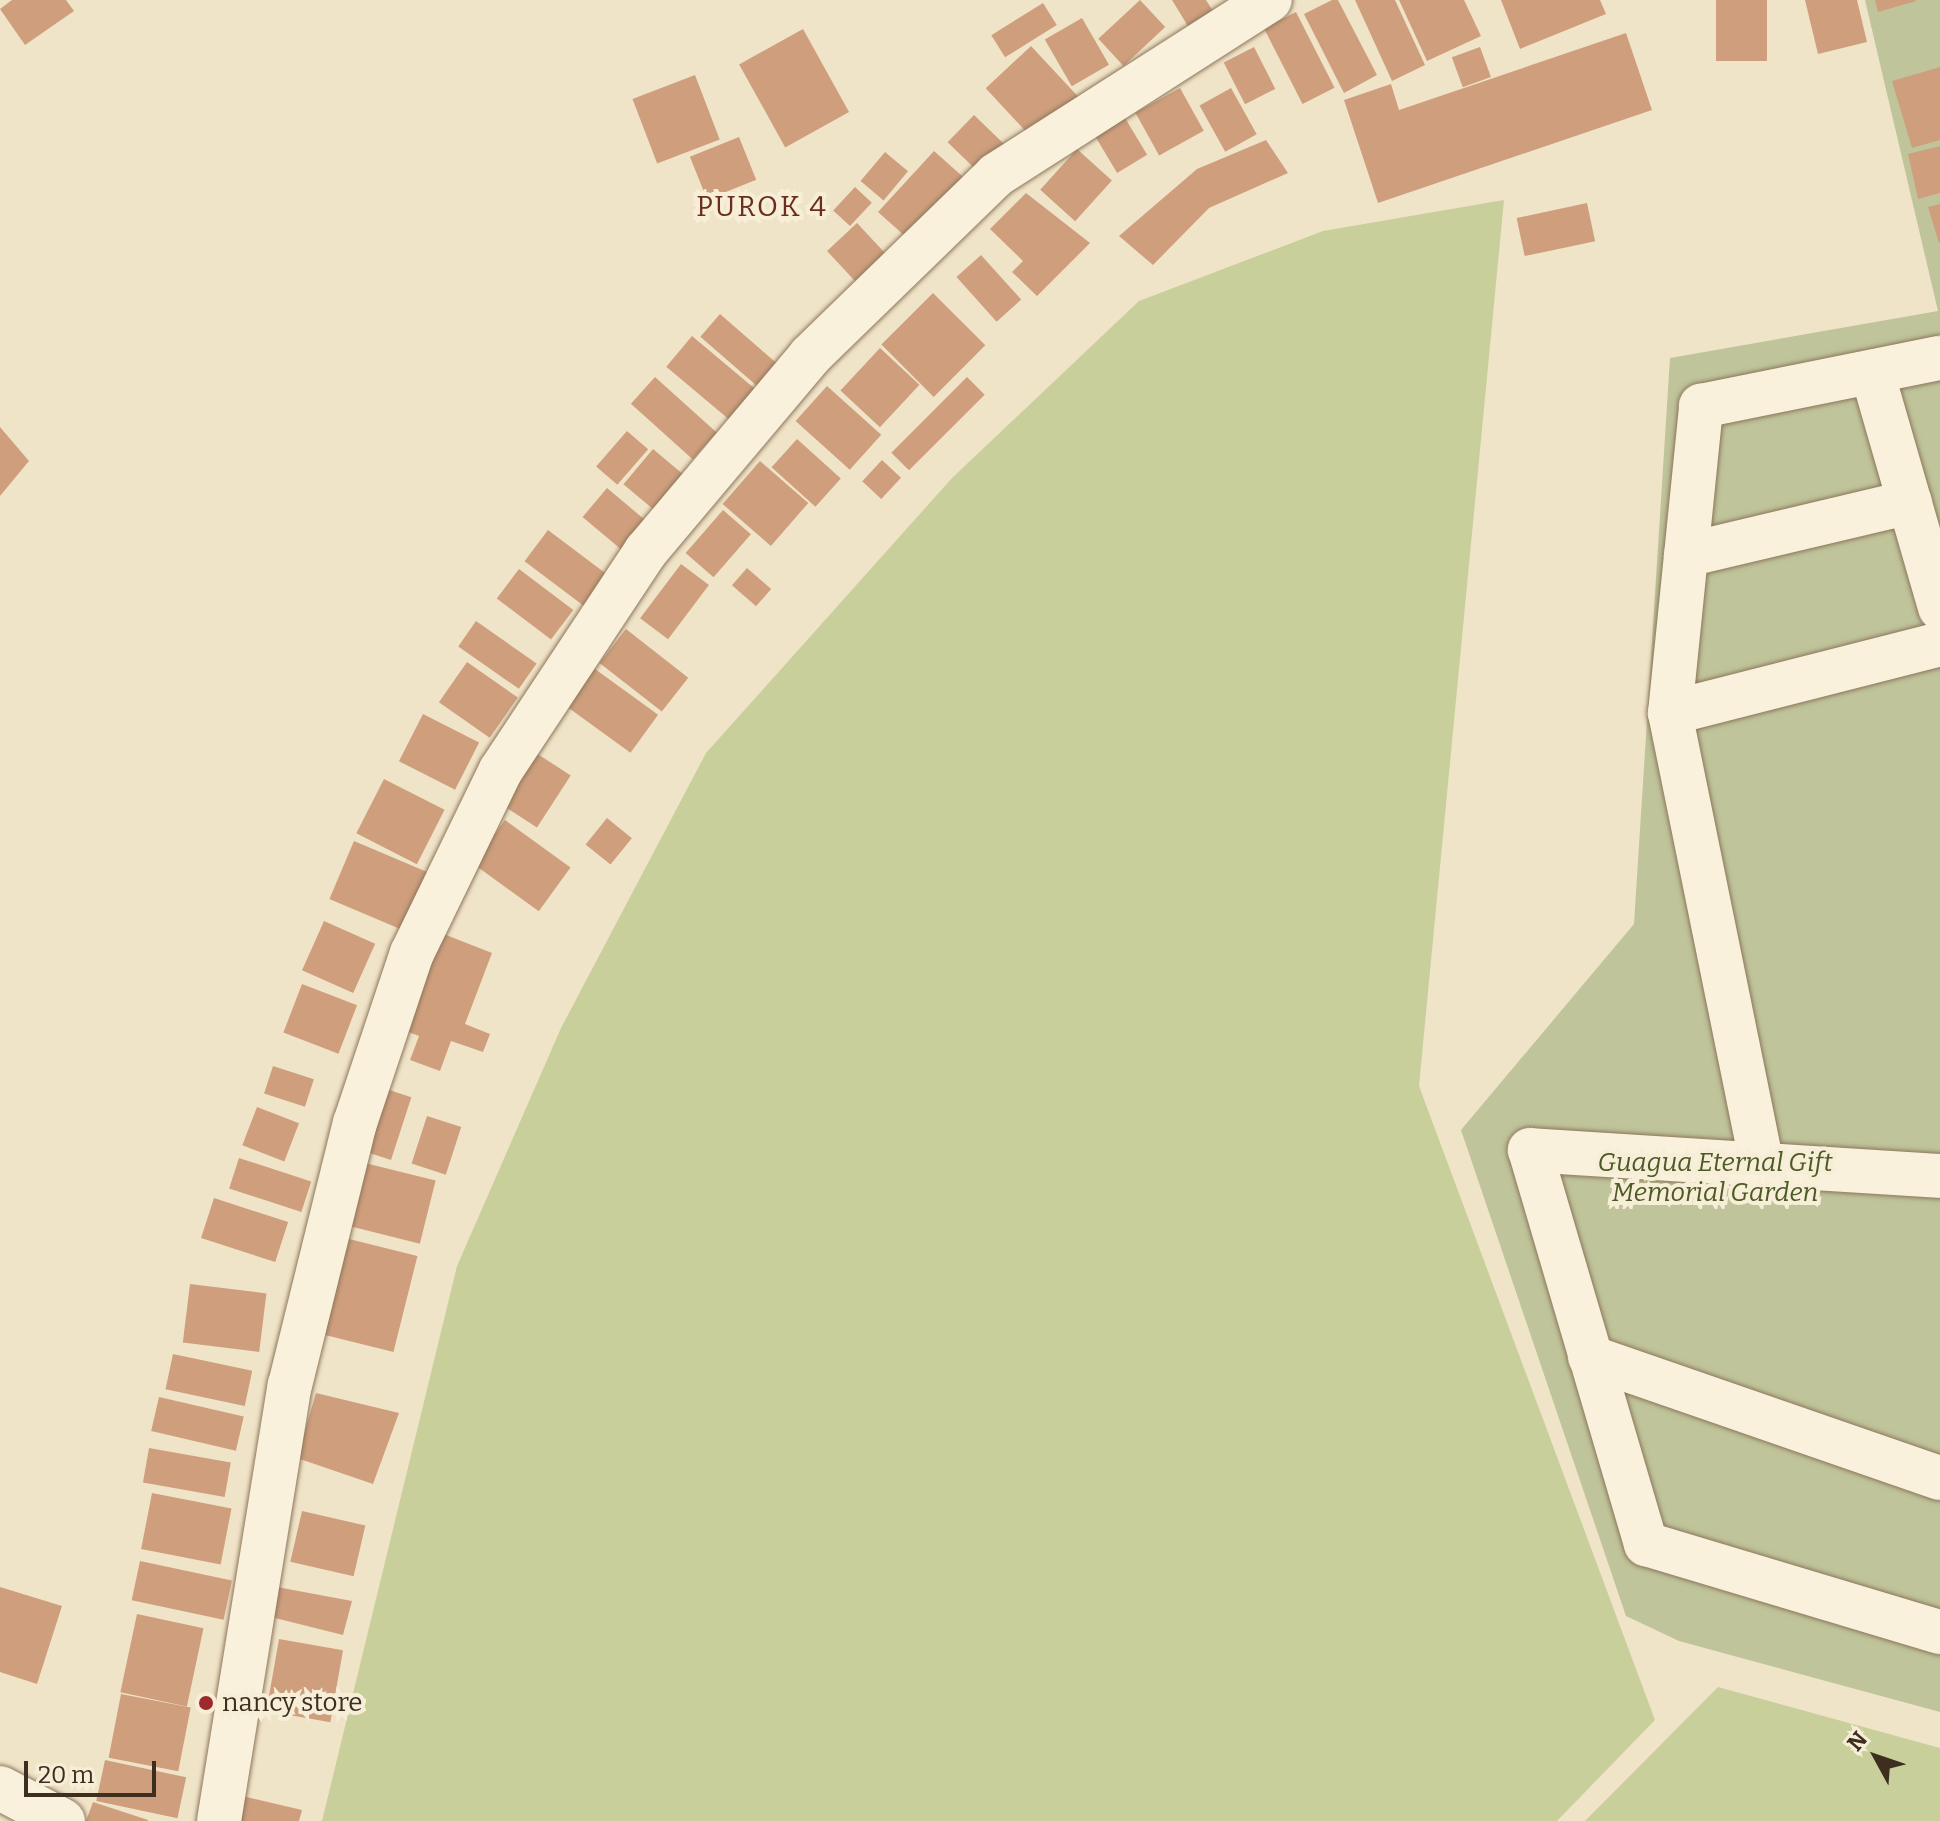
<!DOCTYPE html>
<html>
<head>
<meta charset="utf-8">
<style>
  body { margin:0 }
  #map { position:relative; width:1940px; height:1821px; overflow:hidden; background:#f0e4c8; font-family:Bitter,serif }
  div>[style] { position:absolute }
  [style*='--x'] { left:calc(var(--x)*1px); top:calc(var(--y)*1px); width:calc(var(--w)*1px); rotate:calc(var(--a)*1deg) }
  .green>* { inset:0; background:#c9cf9b }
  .cemetery>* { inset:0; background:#bfc49a }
  .building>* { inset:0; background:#cf9f7d; transform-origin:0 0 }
  .roads { filter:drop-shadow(0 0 2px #8d765c) drop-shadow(0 0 2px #8d765c) }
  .minor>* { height:44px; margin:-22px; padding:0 22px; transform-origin:22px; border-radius:22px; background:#faf1dc }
  .dots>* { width:22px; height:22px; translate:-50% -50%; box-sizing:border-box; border:4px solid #f7eed8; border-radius:50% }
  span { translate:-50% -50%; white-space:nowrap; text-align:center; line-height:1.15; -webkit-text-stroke:8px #f7eed8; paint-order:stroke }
  .park-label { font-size:26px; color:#4d5a26; font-style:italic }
  .poi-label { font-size:26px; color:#3d2e20 }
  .left { translate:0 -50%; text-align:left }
  .neighbourhood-label { font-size:28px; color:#6b2e1e; letter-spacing:2px }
  .north { position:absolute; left:1836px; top:1717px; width:80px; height:80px; -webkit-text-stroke:6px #f7eed8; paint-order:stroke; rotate:310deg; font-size:22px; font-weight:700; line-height:32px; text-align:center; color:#3d2e20 }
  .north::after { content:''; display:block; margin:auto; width:28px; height:36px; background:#3d2e20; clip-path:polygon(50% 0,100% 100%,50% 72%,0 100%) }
  .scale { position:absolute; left:24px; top:1761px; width:132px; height:36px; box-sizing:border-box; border:4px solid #3d2e20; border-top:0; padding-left:10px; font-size:24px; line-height:28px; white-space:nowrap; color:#3d2e20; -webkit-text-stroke:6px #f7eed8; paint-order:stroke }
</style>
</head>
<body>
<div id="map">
  <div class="green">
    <div style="clip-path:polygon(1504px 200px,1419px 1086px,1655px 1720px,1557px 1821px,322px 1821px,457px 1266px,561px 1028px,706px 753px,952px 478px,1139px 301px,1323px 231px)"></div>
    <div style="clip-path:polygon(1718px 1687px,1940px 1748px,1940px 1821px,1585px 1821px)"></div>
  </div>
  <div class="cemetery">
    <div style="clip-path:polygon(1865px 0,1940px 0,1940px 1712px,1679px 1641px,1626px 1616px,1461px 1130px,1634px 924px,1670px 358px,1938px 311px)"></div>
  </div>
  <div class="building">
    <div style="clip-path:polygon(12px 0,66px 0,74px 11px,25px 45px,0 9px)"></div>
    <div style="left:1140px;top:0;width:37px;height:57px;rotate:47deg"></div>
    <div style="clip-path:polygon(1172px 0,1206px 0,1222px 25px,1197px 41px)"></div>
    <div style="clip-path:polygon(1332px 0,1338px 0,1377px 75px,1344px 93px,1304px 14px)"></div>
    <div style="clip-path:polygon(1355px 0,1395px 0,1425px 65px,1392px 81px)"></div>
    <div style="clip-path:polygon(1399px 0,1464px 0,1481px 36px,1427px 61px)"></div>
    <div style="clip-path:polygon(1501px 0,1600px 0,1606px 14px,1520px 49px)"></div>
    <div style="left:1716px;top:0;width:51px;height:61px"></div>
    <div style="clip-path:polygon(1805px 0,1857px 0,1867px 42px,1818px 54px)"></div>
    <div style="clip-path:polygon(1875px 0,1916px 0,1916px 1px,1878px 12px)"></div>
    <div style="left:1043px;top:3px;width:26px;height:61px;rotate:58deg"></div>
    <div style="left:1296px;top:12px;width:85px;height:36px;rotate:63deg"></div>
    <div style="left:1082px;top:18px;width:54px;height:43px;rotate:60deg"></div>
    <div style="left:803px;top:29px;width:95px;height:73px;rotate:61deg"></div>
    <div style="clip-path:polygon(1626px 33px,1652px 110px,1378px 203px,1344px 100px,1391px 84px,1399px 110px)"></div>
    <div style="left:1031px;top:46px;width:71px;height:62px;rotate:47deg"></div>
    <div style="left:1254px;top:47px;width:47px;height:34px;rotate:63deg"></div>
    <div style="left:1480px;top:47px;width:32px;height:30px;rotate:70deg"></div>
    <div style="clip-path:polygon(1940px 67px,1940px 140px,1912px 148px,1892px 81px)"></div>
    <div style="left:695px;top:75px;width:69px;height:67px;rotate:69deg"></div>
    <div style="left:1180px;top:88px;width:49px;height:51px;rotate:61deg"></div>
    <div style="left:1231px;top:88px;width:53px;height:36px;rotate:61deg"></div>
    <div style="left:974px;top:115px;width:49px;height:38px;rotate:44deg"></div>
    <div style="left:1125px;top:118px;width:43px;height:35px;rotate:59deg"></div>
    <div style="left:739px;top:137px;width:46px;height:53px;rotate:68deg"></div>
    <div style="clip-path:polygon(1266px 140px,1288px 173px,1209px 208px,1153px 265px,1119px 236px,1197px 169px)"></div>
    <div style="clip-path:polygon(1940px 146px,1940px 193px,1918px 199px,1908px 154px)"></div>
    <div style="left:1077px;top:149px;width:47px;height:55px;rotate:42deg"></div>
    <div style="clip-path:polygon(934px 151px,971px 184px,906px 237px,878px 212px)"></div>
    <div style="left:885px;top:152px;width:30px;height:38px;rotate:40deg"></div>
    <div style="left:855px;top:187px;width:23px;height:32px;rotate:43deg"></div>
    <div style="clip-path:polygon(1026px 193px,1090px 243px,1037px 296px,1012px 272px,1023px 261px,990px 229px)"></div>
    <div style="left:1587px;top:203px;width:39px;height:72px;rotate:78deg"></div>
    <div style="clip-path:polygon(1940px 204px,1940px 243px,1939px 243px,1928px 207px)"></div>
    <div style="left:857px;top:223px;width:41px;height:41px;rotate:47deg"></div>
    <div style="left:981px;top:255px;width:60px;height:33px;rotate:48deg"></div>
    <div style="left:933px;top:293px;width:74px;height:73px;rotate:45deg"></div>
    <div style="left:720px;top:314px;width:89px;height:30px;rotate:41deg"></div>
    <div style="left:692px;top:336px;width:84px;height:40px;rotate:40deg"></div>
    <div style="left:880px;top:348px;width:54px;height:58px;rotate:43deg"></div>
    <div style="left:655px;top:377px;width:83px;height:36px;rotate:42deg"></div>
    <div style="left:967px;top:377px;width:25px;height:107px;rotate:45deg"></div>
    <div style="left:827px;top:386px;width:73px;height:47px;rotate:42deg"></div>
    <div style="clip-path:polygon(0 427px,29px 461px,0 496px)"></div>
    <div style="left:627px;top:431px;width:28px;height:47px;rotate:41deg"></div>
    <div style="left:797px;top:439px;width:59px;height:38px;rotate:42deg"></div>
    <div style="left:653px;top:449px;width:45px;height:46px;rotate:40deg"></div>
    <div style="left:882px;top:460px;width:26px;height:29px;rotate:43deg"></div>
    <div style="left:760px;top:461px;width:64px;height:57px;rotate:41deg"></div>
    <div style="left:607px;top:488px;width:52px;height:38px;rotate:40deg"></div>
    <div style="left:723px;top:510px;width:37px;height:57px;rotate:41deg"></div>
    <div style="left:548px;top:530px;width:74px;height:39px;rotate:37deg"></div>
    <div style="left:681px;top:564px;width:35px;height:68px;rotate:37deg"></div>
    <div style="left:747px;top:568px;width:32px;height:23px;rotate:41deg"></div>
    <div style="left:519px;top:569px;width:68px;height:37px;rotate:37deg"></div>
    <div style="left:476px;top:621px;width:74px;height:31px;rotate:35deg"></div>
    <div style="left:626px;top:629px;width:79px;height:43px;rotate:38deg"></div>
    <div style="left:467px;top:662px;width:62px;height:49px;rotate:35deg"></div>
    <div style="left:595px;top:669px;width:78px;height:47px;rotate:36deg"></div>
    <div style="left:423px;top:714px;width:63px;height:53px;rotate:27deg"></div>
    <div style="left:533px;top:751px;width:45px;height:62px;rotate:33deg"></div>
    <div style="left:384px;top:779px;width:68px;height:61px;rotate:27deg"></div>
    <div style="left:607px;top:818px;width:32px;height:34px;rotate:39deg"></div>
    <div style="left:505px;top:820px;width:81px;height:54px;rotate:36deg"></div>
    <div style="left:354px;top:841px;width:82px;height:63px;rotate:23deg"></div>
    <div style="left:324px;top:921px;width:56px;height:54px;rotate:24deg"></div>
    <div style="clip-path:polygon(436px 931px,492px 953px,465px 1024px,490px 1034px,483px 1052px,451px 1041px,440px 1071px,410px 1060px,419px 1036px,398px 1028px)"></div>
    <div style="left:302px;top:984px;width:59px;height:52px;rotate:21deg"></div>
    <div style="left:273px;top:1066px;width:43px;height:29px;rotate:18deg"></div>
    <div style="left:380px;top:1087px;width:33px;height:66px;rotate:18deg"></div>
    <div style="left:257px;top:1107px;width:45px;height:41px;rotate:21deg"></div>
    <div style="left:427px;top:1116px;width:36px;height:50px;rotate:18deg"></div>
    <div style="left:239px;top:1158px;width:76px;height:32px;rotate:18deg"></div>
    <div style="left:357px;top:1161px;width:81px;height:65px;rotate:14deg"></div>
    <div style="left:214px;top:1198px;width:78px;height:42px;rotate:18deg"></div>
    <div style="left:333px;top:1235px;width:87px;height:99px;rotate:14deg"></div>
    <div style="left:190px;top:1284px;width:77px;height:59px;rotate:7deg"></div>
    <div style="left:173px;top:1354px;width:81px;height:36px;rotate:12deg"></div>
    <div style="clip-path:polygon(316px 1393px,399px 1413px,373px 1484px,297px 1458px)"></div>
    <div style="left:159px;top:1397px;width:87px;height:35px;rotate:13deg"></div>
    <div style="left:149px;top:1448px;width:83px;height:35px;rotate:10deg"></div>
    <div style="left:152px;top:1493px;width:81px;height:57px;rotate:11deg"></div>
    <div style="left:302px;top:1511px;width:65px;height:52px;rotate:13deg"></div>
    <div style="left:140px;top:1561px;width:94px;height:40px;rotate:12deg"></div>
    <div style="clip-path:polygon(0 1587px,62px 1606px,37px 1684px,0 1672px)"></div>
    <div style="clip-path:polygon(277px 1587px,352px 1601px,343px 1635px,271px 1617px)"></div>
    <div style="left:137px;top:1614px;width:68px;height:80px;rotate:12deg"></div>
    <div style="left:279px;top:1639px;width:65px;height:73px;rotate:10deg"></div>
    <div style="left:121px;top:1694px;width:71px;height:65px;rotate:11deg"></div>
    <div style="left:105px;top:1760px;width:83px;height:42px;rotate:12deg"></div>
    <div style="clip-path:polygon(242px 1796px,302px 1810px,299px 1821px,236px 1821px)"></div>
    <div style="clip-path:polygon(93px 1802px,148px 1820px,148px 1821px,86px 1821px)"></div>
  </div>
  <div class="roads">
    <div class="minor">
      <div style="--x:1872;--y:372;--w:246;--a:73.9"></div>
      <div style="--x:1686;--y:555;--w:230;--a:-13.3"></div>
      <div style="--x:1670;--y:713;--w:279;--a:-14.3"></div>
      <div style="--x:1762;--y:1165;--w:461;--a:-101.5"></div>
      <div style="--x:1670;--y:713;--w:309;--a:-84.2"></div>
      <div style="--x:1701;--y:406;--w:244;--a:-11.4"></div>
      <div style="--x:1940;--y:1176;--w:411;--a:-176.4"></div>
      <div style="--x:1530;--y:1150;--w:411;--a:73.6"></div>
      <div style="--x:1646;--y:1544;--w:307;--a:16.7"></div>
      <div style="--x:1590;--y:1357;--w:370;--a:19.1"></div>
      <div style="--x:0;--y:1788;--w:71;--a:27.6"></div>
      <div style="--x:219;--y:1821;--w:442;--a:-80.8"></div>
      <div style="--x:290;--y:1385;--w:270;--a:-76.1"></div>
      <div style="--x:355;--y:1123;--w:179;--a:-71.5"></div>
      <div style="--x:412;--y:953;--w:203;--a:-64.1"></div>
      <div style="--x:501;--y:770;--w:263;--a:-56.5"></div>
      <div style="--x:646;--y:551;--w:255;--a:-49.9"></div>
      <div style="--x:810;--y:356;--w:260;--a:-44.2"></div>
      <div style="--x:996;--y:175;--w:325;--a:-32.6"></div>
    </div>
  </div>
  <div class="dots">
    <div style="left:206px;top:1703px;background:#9e2a2b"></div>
  </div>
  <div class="park-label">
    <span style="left:1715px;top:1178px">Guagua Eternal Gift<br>Memorial Garden</span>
  </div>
  <div class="poi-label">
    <span class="left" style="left:222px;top:1703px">nancy store</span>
  </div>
  <div class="neighbourhood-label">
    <span style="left:762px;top:207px">PUROK 4</span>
  </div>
  <div class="north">N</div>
  <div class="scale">20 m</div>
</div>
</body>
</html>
